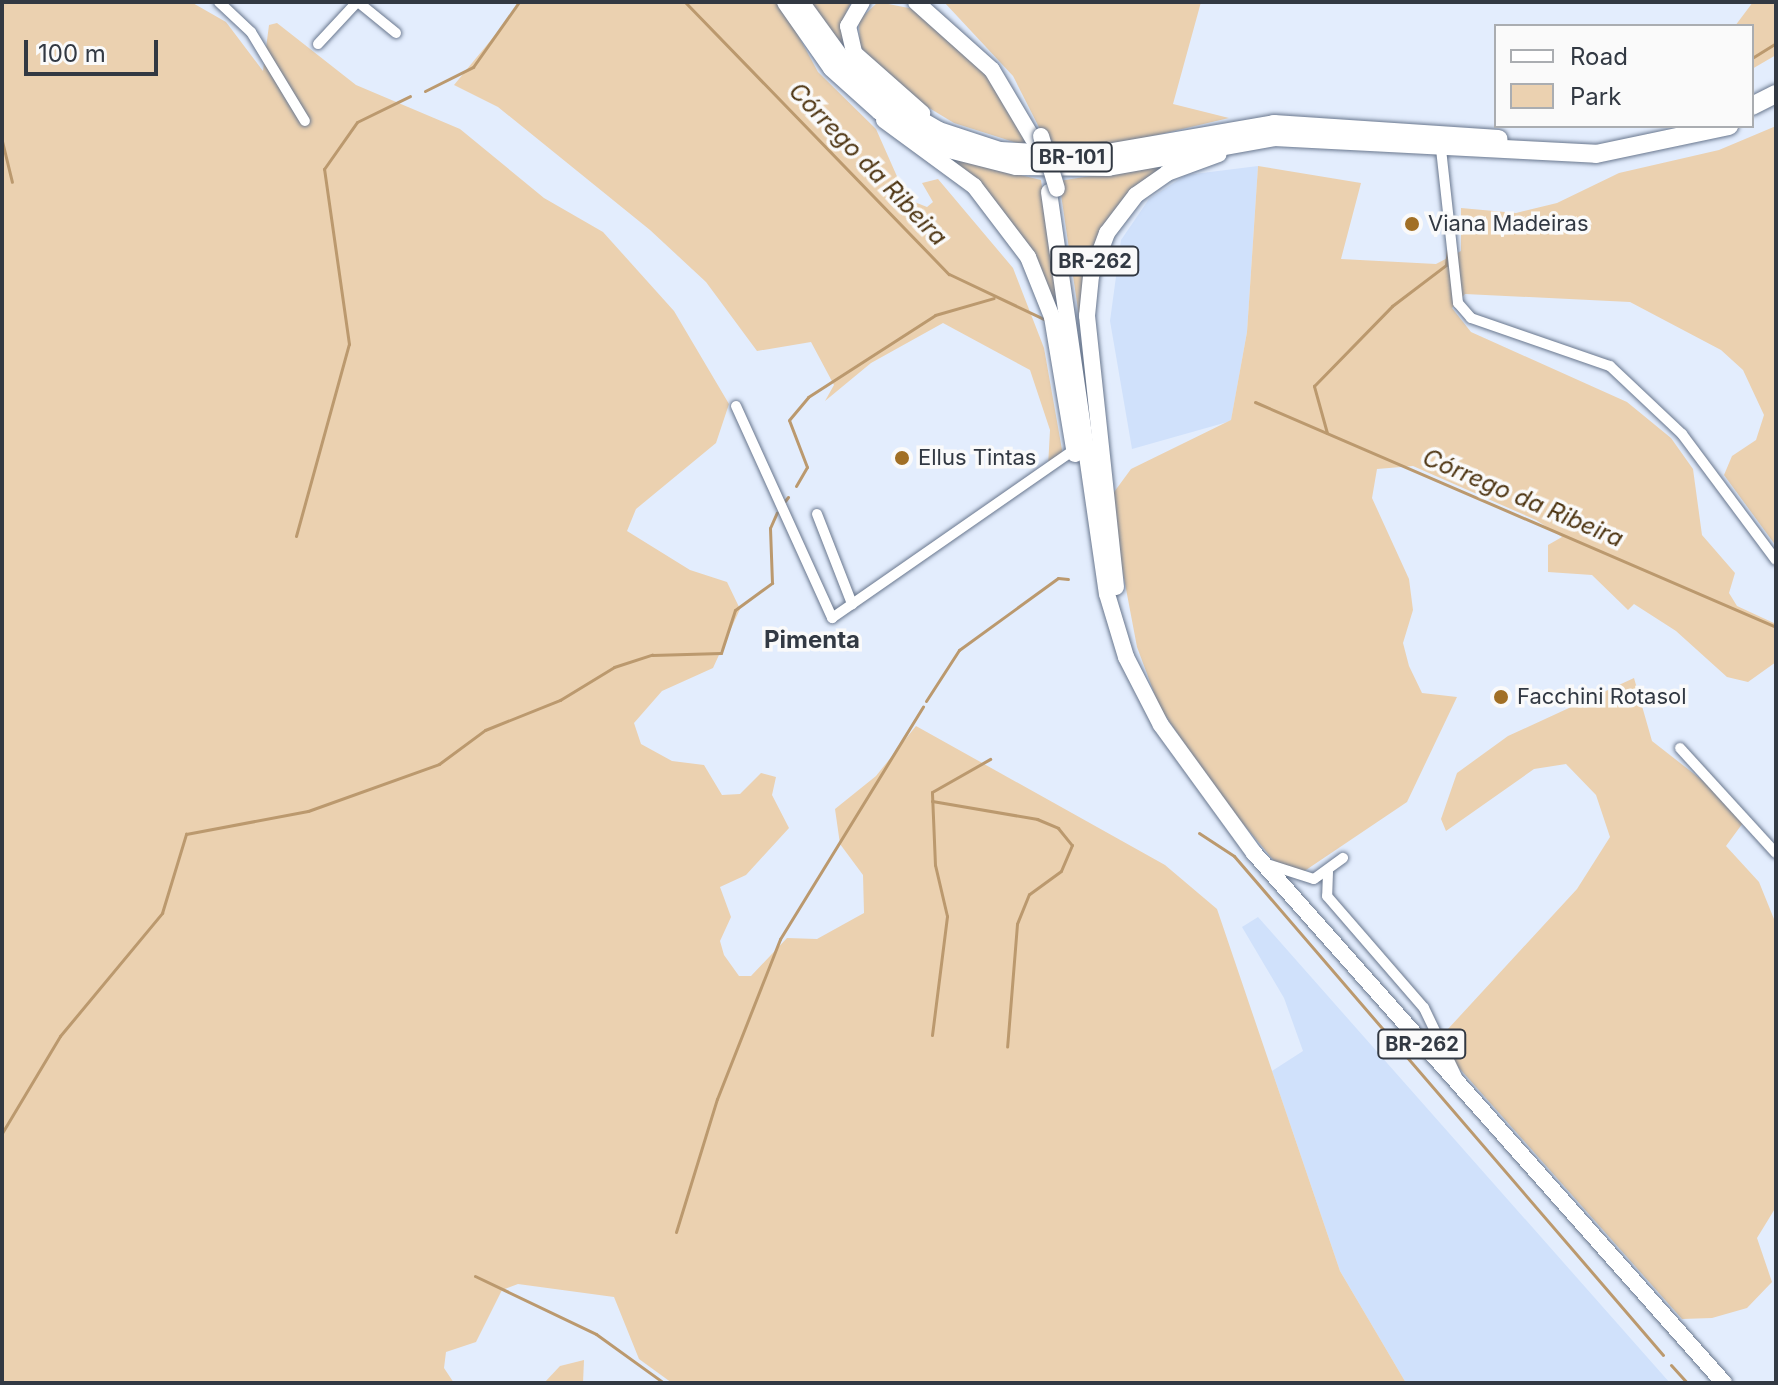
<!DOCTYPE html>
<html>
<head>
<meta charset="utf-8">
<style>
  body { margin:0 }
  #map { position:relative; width:1778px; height:1385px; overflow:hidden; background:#e3edfd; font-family:Inter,sans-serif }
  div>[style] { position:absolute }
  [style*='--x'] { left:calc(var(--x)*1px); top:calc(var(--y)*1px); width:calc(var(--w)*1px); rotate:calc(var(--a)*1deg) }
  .built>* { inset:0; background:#d0e1fb }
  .green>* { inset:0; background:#ebd1b0 }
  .stream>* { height:3px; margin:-1.5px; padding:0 1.5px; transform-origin:1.5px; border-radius:1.5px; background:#bb996e }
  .roads { filter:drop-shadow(0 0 2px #69778e) drop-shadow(0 0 2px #69778e) }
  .minor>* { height:10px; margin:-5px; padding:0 5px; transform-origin:5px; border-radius:5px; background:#fff }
  .trunk>* { height:16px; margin:-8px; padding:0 8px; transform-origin:8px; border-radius:8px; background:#fff }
  .motorway>* { height:18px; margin:-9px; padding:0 9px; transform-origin:9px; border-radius:9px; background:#fff }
  .bridges { filter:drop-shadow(0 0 2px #69778e) drop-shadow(0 0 2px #69778e) }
  .trunk-bridge>* { height:16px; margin:-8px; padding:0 8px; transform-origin:8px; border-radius:8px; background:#fff }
  .dots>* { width:22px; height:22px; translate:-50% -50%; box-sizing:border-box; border:4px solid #fafafa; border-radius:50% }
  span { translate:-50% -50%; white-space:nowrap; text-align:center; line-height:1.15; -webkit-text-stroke:7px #fafafa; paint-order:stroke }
  .shield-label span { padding:2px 6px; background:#fafafa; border:2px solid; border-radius:6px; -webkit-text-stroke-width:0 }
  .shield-label { font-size:20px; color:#323943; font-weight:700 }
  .poi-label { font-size:22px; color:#323943 }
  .left { translate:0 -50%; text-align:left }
  .water-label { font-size:24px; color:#4f3613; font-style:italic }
  .neighbourhood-label { font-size:24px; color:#323943; font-weight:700 }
  .frame { position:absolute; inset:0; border:4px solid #323943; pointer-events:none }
  .legend { position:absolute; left:1494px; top:24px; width:260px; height:104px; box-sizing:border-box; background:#fafafa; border:2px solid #aaadb1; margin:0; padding:10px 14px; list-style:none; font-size:24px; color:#323943 }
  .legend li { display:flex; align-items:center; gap:16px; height:40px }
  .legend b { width:40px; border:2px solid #aaadb1 }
  .scale { position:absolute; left:24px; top:40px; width:134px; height:36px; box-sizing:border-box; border:4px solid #323943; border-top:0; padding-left:10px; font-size:24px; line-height:28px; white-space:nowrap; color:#323943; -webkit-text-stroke:6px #fafafa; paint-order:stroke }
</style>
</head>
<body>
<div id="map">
  <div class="built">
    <div style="clip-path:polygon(1258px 166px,1247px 332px,1231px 421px,1132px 449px,1110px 321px,1121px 240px,1149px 199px,1186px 175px)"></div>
    <div style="clip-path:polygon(1258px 917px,1670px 1383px,1406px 1383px,1340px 1271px,1272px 1071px,1303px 1051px,1284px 998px,1242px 927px)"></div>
  </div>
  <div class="green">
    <div style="clip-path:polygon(2px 2px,191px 2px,226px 22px,263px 71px,269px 25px,277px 23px,356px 85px,460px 129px,544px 198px,603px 232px,674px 311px,729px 404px,716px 443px,636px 509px,627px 531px,690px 570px,727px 582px,740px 609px,713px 668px,662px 691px,634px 723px,641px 744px,672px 761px,704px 765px,722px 795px,740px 794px,761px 773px,776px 777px,772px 795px,789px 828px,746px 875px,720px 887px,731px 917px,720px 941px,724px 955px,739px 976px,751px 976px,787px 938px,817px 939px,864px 913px,863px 875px,840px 844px,835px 809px,876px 776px,916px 726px,1165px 865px,1217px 909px,1340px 1271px,1406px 1383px,672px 1383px,639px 1359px,614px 1297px,518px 1284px,502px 1290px,476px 1342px,446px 1352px,444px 1368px,454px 1383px,2px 1383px)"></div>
    <div style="clip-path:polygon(522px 2px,780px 2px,818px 72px,876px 129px,907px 199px,927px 207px,933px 202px,922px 183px,938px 179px,1013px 268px,1044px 348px,1064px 461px,1048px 467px,1050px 430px,1030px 370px,943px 323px,871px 363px,825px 401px,834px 385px,811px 342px,757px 351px,706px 282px,650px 230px,498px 107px,454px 85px)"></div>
    <div style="clip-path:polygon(810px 2px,851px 2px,842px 22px,845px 49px)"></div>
    <div style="clip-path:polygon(878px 2px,919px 10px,984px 66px,1030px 147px,954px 123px,911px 97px,860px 48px,859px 20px)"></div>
    <div style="clip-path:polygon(944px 2px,1201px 2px,1173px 104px,1229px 118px,1123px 143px,1049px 147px,1013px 76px)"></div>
    <div style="clip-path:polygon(1753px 2px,1776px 2px,1776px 55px,1752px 69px,1752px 26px,1735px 26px)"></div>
    <div style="clip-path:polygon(1776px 126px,1776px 546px,1724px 475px,1732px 456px,1756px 440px,1764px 415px,1743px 370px,1721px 350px,1630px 302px,1465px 294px,1452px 308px,1471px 332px,1627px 402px,1671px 438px,1693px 469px,1702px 535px,1735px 573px,1729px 593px,1737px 606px,1776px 624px,1776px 662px,1748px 682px,1727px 677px,1676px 631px,1634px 604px,1628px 610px,1592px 575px,1548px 572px,1548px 545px,1562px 537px,1536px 520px,1413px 466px,1377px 469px,1372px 498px,1409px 579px,1413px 610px,1403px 643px,1409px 666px,1422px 693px,1457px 697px,1407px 802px,1303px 872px,1275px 862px,1216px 791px,1159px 706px,1137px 647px,1109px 499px,1131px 469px,1231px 420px,1247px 332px,1258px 166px,1361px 183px,1341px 259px,1436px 264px,1461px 251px,1461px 208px,1516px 213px,1557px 203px,1619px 173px,1719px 150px)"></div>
    <div style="clip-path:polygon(945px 157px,1041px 180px,1078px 424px,1044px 283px)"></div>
    <div style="clip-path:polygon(1166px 164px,1092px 255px,1094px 418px,1059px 181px)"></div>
    <div style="clip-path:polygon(1634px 678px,1652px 741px,1748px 816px,1726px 846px,1759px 882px,1776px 924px,1776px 1207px,1757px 1238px,1772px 1282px,1747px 1308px,1712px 1318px,1682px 1319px,1436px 1042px,1577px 889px,1610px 837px,1596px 795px,1566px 764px,1534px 769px,1446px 831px,1441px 819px,1457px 773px,1508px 736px)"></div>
    <div style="clip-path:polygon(584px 1360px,583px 1383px,544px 1383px,560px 1366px)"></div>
  </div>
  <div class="stream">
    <div style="--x:685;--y:2;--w:379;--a:45.9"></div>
    <div style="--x:949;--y:274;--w:107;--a:25.4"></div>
    <div style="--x:1752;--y:58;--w:28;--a:-32"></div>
    <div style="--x:425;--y:91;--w:54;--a:-26.6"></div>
    <div style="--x:473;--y:67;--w:80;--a:-54.7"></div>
    <div style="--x:2;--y:141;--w:42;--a:76.3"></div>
    <div style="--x:1255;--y:402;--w:568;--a:23.36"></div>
    <div style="--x:1327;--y:433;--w:49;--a:-105.5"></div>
    <div style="--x:1314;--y:386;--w:112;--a:-45.7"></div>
    <div style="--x:1392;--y:306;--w:68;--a:-37.2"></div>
    <div style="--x:1446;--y:265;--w:16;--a:-83"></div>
    <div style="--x:796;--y:486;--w:22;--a:-60"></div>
    <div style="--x:807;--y:467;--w:50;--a:-111"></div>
    <div style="--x:789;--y:420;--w:30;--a:-50"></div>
    <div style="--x:808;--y:397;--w:151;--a:-32.8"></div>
    <div style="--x:935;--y:315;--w:61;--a:-16.1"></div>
    <div style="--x:785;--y:501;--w:5;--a:-53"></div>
    <div style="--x:296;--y:536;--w:199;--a:-74.6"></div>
    <div style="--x:349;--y:344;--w:177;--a:-98.1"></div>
    <div style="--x:324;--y:169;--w:57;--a:-54.9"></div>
    <div style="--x:357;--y:122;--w:59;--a:-26.1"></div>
    <div style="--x:926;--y:701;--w:61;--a:-57.1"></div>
    <div style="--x:959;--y:650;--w:122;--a:-36"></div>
    <div style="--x:1058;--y:578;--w:10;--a:6"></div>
    <div style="--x:932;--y:801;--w:107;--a:9.7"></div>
    <div style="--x:1037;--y:819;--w:23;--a:23"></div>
    <div style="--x:1058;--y:828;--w:22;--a:51"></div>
    <div style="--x:1072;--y:845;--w:28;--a:113"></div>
    <div style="--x:1061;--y:871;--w:39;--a:144"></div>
    <div style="--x:1029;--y:894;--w:32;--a:112"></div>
    <div style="--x:1017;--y:924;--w:123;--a:94.6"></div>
    <div style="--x:1199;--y:833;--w:42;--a:33.3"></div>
    <div style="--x:1234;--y:856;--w:658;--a:49.31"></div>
    <div style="--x:932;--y:1035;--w:120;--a:-82.8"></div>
    <div style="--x:947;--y:916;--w:52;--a:-103.2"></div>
    <div style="--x:935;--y:865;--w:73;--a:-92.4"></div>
    <div style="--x:932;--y:792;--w:67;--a:-29.6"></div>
    <div style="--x:2;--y:1133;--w:113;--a:-59.1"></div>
    <div style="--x:60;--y:1036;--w:160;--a:-50.3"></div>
    <div style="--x:162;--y:913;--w:83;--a:-73.1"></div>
    <div style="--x:186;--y:834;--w:124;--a:-10.7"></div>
    <div style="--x:308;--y:811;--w:139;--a:-19.7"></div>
    <div style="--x:439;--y:764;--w:57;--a:-36.5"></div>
    <div style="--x:485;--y:730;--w:81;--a:-21.8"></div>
    <div style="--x:560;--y:700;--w:63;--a:-31.4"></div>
    <div style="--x:614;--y:667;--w:40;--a:-18"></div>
    <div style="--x:652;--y:655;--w:69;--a:-1.7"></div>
    <div style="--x:721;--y:653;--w:45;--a:-72"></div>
    <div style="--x:735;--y:610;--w:46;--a:-36.1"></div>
    <div style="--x:772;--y:583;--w:55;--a:-92.1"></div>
    <div style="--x:770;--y:528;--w:17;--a:-66"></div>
    <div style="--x:676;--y:1232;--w:139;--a:-72.9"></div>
    <div style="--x:717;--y:1099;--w:172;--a:-68.5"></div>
    <div style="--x:780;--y:939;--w:273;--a:-58.4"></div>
    <div style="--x:475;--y:1276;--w:134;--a:25.6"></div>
    <div style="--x:596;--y:1334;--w:84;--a:35.8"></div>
    <div style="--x:1671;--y:1365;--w:24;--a:48"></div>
  </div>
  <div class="roads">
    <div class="minor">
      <div style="--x:219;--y:2;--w:44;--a:43.2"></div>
      <div style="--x:251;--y:32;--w:104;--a:58.8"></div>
      <div style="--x:358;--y:2;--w:49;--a:39.2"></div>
      <div style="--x:318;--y:44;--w:57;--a:-47.1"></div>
      <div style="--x:1441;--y:149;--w:155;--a:83.7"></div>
      <div style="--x:1458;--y:303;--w:20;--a:49"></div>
      <div style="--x:1471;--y:318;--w:147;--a:19.1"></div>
      <div style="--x:1610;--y:366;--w:99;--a:43.4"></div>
      <div style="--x:1682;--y:434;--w:157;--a:53.3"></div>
      <div style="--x:736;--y:406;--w:233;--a:65.6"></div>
      <div style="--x:832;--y:618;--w:296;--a:-34.8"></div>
      <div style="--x:817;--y:514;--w:97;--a:68.7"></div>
      <div style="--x:1680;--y:748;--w:142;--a:47.6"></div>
      <div style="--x:1267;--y:864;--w:49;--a:17.7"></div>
      <div style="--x:1314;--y:879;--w:36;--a:-36"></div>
      <div style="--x:1328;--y:872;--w:24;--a:92"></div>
      <div style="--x:1327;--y:896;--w:148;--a:49.1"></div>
      <div style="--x:1424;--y:1008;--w:79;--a:64.4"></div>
    </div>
    <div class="trunk">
      <div style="--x:862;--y:2;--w:28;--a:120"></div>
      <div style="--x:848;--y:26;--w:28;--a:77"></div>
      <div style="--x:854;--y:53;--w:91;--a:41.4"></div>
      <div style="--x:916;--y:2;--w:102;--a:41.8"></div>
      <div style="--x:992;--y:70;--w:80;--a:59.3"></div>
      <div style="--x:884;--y:120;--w:112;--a:36.3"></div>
      <div style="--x:974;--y:186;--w:89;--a:52.7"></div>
      <div style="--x:1028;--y:257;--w:65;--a:68.2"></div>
      <div style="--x:1052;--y:317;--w:139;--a:80.5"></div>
      <div style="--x:1049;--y:192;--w:406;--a:81.8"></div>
      <div style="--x:1107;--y:594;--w:66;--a:73.2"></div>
      <div style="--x:1126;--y:657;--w:76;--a:62.8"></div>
      <div style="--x:1161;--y:725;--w:158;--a:54"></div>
      <div style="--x:1254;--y:853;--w:708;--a:48.43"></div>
      <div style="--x:1116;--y:587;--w:273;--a:-96.1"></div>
      <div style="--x:1087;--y:316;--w:40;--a:-84.3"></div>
      <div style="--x:1091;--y:276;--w:46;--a:-69.6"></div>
      <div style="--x:1107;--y:233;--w:48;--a:-52.7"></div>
      <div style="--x:1136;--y:195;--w:38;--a:-35"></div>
      <div style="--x:1167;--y:173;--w:55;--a:-20.1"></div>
    </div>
    <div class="motorway">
      <div style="--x:786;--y:2;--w:80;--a:55.1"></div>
      <div style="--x:832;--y:68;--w:64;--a:41.9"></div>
      <div style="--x:880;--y:111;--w:79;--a:28.8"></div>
      <div style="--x:949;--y:149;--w:69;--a:14.2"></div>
      <div style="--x:1016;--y:166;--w:92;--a:0.6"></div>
      <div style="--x:1108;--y:167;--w:169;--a:-10.2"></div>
      <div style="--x:1274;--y:137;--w:322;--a:3"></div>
      <div style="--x:1596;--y:154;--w:136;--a:-11.9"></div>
      <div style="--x:800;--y:2;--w:72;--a:54.1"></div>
      <div style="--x:842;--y:60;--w:61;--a:42.3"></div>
      <div style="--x:887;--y:101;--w:60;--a:30"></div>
      <div style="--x:939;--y:131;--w:64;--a:18.2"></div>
      <div style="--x:1000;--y:151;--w:89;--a:3.2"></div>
      <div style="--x:1089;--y:156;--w:188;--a:-9.8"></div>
      <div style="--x:1274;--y:124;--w:225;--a:3.8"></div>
      <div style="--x:1752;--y:106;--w:27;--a:-27"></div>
    </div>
  </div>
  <div class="bridges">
    <div class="trunk-bridge">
      <div style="--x:1041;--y:136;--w:55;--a:73.2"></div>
    </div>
  </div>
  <div class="dots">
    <div style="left:1412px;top:224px;background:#a16f25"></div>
    <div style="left:902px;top:458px;background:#a16f25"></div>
    <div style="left:1501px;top:697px;background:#a16f25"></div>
  </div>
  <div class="shield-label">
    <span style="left:1072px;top:157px">BR-101</span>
    <span style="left:1095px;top:261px">BR-262</span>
    <span style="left:1422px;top:1044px">BR-262</span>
  </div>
  <div class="poi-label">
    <span class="left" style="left:1428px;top:224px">Viana Madeiras</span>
    <span class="left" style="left:918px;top:458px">Ellus Tintas</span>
    <span class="left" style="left:1517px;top:697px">Facchini Rotasol</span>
  </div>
  <div class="water-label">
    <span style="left:868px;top:164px;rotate:46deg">Córrego da Ribeira</span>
    <span style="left:1523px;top:498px;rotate:23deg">Córrego da Ribeira</span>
  </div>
  <div class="neighbourhood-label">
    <span style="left:812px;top:640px">Pimenta</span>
  </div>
  <div class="frame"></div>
  <ul class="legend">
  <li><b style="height:10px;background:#fff"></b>Road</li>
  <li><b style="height:22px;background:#ebd1b0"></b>Park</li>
  </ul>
  <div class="scale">100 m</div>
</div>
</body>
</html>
